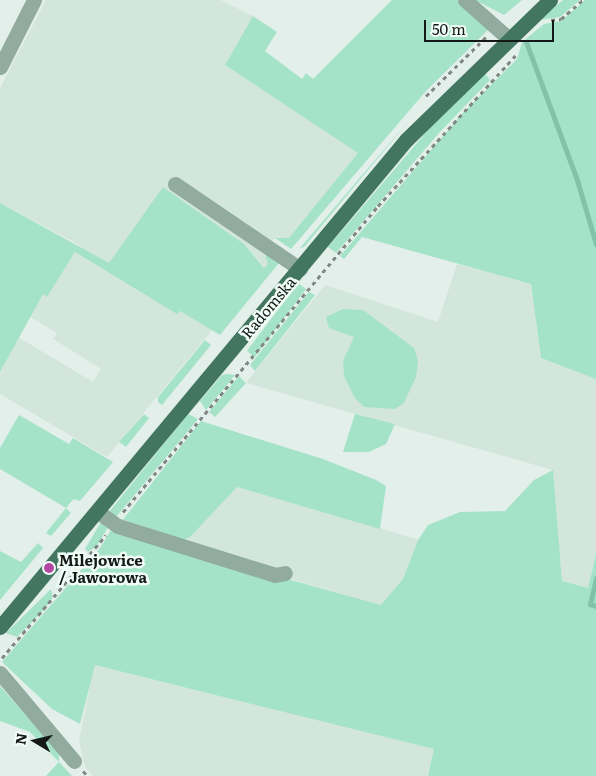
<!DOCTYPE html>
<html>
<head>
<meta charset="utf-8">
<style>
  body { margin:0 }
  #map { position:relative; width:596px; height:776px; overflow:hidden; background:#e3efea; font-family:Literata,serif }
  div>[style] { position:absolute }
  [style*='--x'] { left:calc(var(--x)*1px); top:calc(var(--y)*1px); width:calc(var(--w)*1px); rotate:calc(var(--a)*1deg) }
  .built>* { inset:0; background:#d2e6dc }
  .green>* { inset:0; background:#a5e3c8; transform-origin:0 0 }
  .stream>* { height:5px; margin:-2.5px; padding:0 2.5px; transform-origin:2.5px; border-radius:2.5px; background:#82c3a7 }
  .path>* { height:3px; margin-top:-1.5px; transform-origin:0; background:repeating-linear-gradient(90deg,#808885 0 4px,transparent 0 8px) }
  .minor>* { height:15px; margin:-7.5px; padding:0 7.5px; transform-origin:7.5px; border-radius:7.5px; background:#91ac9f }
  .major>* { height:15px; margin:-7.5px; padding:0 7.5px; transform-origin:7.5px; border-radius:7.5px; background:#427660 }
  .dots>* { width:14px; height:14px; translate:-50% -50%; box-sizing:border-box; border:2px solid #f1fdf7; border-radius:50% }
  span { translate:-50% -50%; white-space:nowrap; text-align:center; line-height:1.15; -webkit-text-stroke:5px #f1fdf7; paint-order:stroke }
  .street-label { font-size:15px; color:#141816 }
  .poi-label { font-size:15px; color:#141816; font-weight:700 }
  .left { translate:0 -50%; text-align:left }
  .north { position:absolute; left:10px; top:716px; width:50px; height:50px; -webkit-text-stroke:4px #f1fdf7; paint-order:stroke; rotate:279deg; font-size:14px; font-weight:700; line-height:20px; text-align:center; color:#141816 }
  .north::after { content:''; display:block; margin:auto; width:18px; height:22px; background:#141816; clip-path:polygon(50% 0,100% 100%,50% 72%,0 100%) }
  .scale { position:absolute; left:424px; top:20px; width:130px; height:22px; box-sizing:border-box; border:2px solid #141816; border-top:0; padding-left:6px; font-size:15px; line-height:18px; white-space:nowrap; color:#141816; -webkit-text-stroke:4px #f1fdf7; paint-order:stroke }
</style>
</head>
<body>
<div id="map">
  <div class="built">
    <div style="clip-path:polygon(46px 0,221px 0,253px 16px,225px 65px,359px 153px,289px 239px,275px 238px,267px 247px,264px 251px,269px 264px,265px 268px,244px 244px,163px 187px,180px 311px,213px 329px,107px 457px,0 394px,0 372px,18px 337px,93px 382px,101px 369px,53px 339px,57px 333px,29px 316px,43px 293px,47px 297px,79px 245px,0 203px,0 88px)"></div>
    <div style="clip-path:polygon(457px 264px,531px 284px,541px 358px,596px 379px,596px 555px,588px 589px,562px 581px,553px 470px,246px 383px,325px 285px,438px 322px)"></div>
    <div style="clip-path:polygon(237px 487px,517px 568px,496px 640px,288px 578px,122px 521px)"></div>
    <div style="clip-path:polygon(94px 664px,435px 749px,428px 776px,93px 776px,85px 767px,79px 741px)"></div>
  </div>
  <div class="green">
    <div style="clip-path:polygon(392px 0,457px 0,489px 29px,426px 91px,291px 249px,275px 238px,289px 238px,358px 153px,225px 65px,253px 16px,277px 32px,265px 51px,302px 79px,306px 73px,313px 79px)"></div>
    <div style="clip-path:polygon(475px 0,522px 0,504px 15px)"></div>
    <div style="clip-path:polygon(563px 0,580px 0,560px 17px,539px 20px)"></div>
    <div style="clip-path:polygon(585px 0,596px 0,596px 379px,541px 358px,531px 284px,362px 237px,344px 259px,340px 256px,462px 114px,517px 59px,522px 42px,544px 24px,561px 21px)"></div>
    <div style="clip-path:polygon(485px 74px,490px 80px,439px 133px,336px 253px,328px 247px,440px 116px)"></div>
    <div style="clip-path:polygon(408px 122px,304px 247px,300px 248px,376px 159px)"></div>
    <div style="clip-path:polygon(163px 187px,244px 244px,264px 268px,268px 264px,264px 251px,279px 263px,220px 335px,180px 311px,177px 314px,75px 252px,47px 297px,43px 294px,0 372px,0 203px,109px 263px)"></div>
    <div style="left:298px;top:283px;width:10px;height:85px;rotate:37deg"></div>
    <div style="clip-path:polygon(309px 292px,315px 295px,255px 371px,250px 365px)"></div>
    <div style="clip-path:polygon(343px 309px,363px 310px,414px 348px,418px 361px,416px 377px,404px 403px,395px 409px,364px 407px,355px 398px,344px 376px,343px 361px,354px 337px,329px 328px,326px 317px)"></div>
    <div style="clip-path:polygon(205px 340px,211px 345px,162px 405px,158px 402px,158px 397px)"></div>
    <div style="clip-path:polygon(229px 374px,235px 375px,206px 410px,200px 401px,222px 375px)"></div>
    <div style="clip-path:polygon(239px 376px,246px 383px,215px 417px,209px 412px)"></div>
    <div style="clip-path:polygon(144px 414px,149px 418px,126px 447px,119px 442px)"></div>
    <div style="clip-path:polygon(188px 414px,198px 419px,116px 517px,109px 512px)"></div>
    <div style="clip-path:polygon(355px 414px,395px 424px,386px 444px,369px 452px,343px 452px)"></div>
    <div style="clip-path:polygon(19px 415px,69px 444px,73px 438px,113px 462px,80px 501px,74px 499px,70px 503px,66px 508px,71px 513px,51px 536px,46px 533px,66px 508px,0 469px,0 448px)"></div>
    <div style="clip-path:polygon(201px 421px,323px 459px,376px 480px,386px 486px,380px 529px,237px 487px,190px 537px,180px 541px,131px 527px,126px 520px,122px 521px)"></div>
    <div style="clip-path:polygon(553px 470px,562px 581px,588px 588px,596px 555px,596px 776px,428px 776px,434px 749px,95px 665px,80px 724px,52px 709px,2px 662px,100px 548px,111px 530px,381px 605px,403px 579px,418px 540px,428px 525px,460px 512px,505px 511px,534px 480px)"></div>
    <div style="clip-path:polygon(101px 522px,108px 527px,97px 546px,88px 552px,85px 549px)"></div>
    <div style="clip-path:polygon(38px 543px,43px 548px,0 600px,0 551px,21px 562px)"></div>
    <div style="clip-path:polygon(51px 589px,53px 597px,44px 610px,17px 637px,6px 633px)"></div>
    <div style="clip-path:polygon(0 686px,59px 753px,59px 762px,72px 776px,46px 776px,59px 762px,30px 732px,0 721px)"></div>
  </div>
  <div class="stream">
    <div style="--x:526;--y:42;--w:147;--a:69.7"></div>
    <div style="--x:577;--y:180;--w:67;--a:73.5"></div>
    <div style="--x:596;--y:578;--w:27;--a:103"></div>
    <div style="--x:590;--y:604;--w:6;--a:18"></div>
  </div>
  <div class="path">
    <div style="--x:551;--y:20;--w:10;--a:-6"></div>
    <div style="--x:561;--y:19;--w:29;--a:-41"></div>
    <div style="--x:426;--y:96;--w:84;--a:-44.5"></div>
    <div style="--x:123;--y:512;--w:398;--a:-50.2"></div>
    <div style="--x:378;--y:206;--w:205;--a:-47.6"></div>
    <div style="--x:2;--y:658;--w:161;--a:-49.8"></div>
    <div style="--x:83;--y:771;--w:7;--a:45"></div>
  </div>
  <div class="minor">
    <div style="--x:465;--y:0;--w:57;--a:41.5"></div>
    <div style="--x:0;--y:67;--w:75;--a:-63.1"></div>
    <div style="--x:175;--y:184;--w:151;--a:34.2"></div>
    <div style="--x:97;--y:511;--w:26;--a:36"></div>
    <div style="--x:118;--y:526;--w:164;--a:17.3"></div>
    <div style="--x:275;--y:575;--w:10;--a:-11"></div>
    <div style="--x:0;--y:673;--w:115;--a:49.9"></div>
  </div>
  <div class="major">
    <div style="--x:0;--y:627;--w:634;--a:-50.18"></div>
    <div style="--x:406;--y:140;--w:201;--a:-44.2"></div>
  </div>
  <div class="dots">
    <div style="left:49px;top:568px;background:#b646a3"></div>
  </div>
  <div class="street-label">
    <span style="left:268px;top:307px;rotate:-50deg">Radomska</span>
  </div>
  <div class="poi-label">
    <span class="left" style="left:59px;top:568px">Milejowice<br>/ Jaworowa</span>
  </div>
  <div class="north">N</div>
  <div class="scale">50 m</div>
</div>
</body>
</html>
